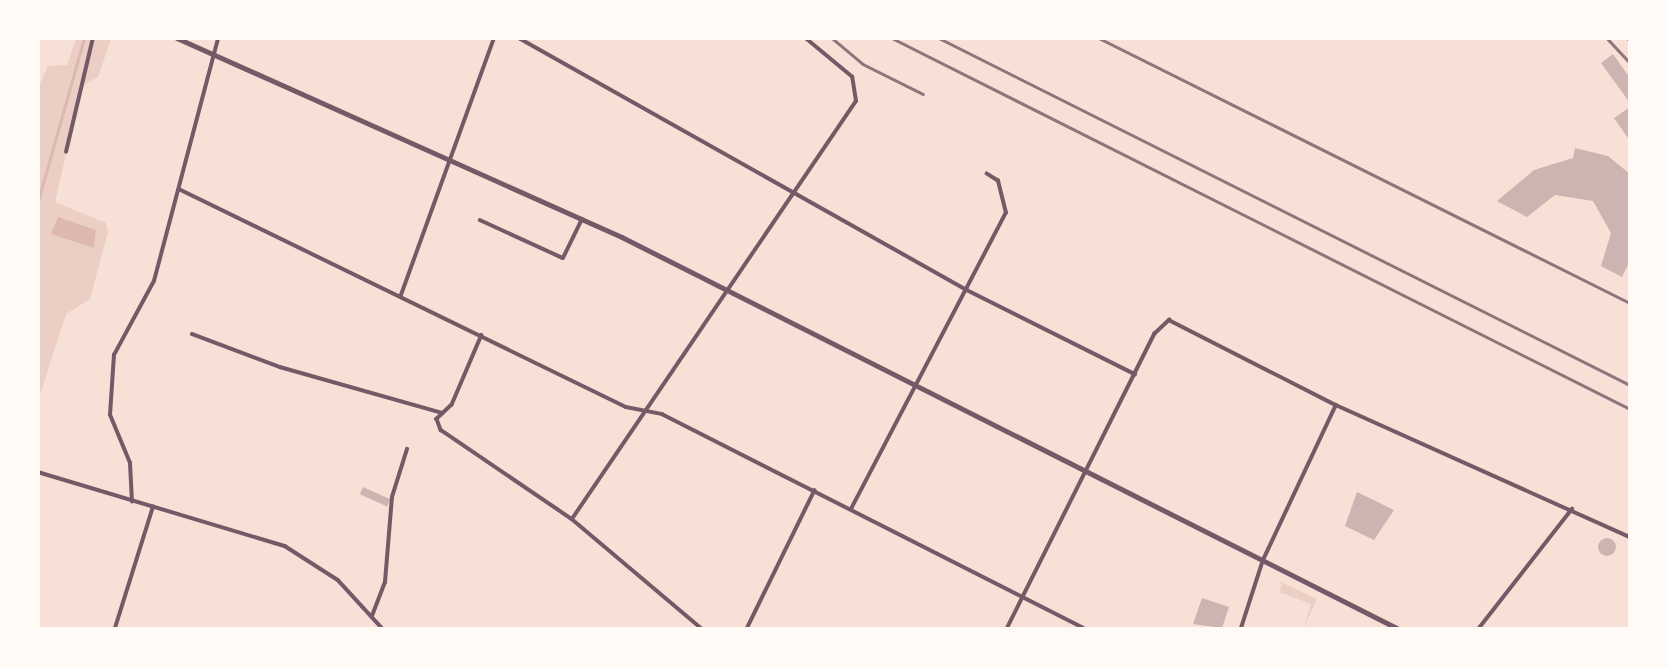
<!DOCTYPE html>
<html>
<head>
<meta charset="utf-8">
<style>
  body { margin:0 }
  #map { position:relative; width:1668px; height:667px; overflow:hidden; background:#f7e1d7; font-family:"Work Sans",sans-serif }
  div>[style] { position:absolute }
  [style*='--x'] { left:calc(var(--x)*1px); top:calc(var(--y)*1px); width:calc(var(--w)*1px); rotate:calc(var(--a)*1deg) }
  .green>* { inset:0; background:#ebcfc5 }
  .water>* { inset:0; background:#dcb8b0 }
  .stream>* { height:2.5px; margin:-1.25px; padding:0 1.25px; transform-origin:1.25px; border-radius:1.25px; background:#dcb8b0 }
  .building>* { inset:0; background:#ccb4b1; transform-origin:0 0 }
  .round { border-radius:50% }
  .minor>* { height:3.5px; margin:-1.75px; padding:0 1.75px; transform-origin:1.75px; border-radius:1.75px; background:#755966 }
  .tertiary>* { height:4.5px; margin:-2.25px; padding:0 2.25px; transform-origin:2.25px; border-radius:2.25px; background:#755966 }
  .rail>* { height:2.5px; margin:-1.25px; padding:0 1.25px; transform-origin:1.25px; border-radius:1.25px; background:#8f747c }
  span { translate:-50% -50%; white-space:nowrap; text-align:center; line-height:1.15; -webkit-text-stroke:7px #fffaf5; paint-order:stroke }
  .frame { position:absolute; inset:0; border:40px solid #fffaf5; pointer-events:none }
</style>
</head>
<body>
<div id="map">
  <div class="green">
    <div style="clip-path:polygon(76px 39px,111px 39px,98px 77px,82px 86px,55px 202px,106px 223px,108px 232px,90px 299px,66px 314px,39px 398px,38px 88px,48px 66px,67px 65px)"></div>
    <div style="clip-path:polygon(1272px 578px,1317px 599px,1304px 627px,1311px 604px,1279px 592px,1282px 584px)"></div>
  </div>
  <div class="water">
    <div style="clip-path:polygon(58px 217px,96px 230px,94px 248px,51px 234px)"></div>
  </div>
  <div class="stream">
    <div style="--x:38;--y:201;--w:169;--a:-74.2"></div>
  </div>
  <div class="building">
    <div style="clip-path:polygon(1613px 54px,1630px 78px,1630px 103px,1601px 63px)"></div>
    <div style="clip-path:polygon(1630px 107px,1630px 141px,1614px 118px)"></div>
    <div style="clip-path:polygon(1575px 148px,1608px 156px,1630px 174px,1630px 261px,1622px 277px,1601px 266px,1611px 233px,1593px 201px,1555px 195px,1527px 217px,1497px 201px,1534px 170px,1573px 158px)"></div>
    <div style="left:363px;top:487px;width:30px;height:8px;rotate:24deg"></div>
    <div style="clip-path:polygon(1357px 492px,1394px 510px,1374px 540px,1345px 526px)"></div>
    <div class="round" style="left:1598px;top:538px;width:18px;height:18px"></div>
    <div style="clip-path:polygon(1202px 598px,1229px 607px,1222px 628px,1193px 624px)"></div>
  </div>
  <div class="minor">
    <div style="--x:519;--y:38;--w:514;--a:29.36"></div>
    <div style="--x:967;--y:290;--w:188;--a:26.6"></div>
    <div style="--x:1628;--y:38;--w:3;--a:45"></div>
    <div style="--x:66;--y:152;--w:117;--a:-76.7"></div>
    <div style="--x:179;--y:189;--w:497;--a:26"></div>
    <div style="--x:626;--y:407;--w:37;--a:11"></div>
    <div style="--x:662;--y:414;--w:472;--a:26.9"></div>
    <div style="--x:480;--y:220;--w:91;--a:24.6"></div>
    <div style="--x:563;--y:258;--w:43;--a:-64"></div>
    <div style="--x:401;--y:295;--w:273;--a:-70.1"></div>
    <div style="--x:192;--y:334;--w:94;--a:20.6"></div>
    <div style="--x:280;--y:367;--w:169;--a:15.8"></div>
    <div style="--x:482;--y:335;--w:76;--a:113.2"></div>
    <div style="--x:452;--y:405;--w:21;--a:137"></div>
    <div style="--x:437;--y:419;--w:12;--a:70"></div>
    <div style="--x:441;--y:430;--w:158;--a:34.2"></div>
    <div style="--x:572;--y:519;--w:169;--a:40.2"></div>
    <div style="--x:38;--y:472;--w:258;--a:16.7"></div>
    <div style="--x:285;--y:546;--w:63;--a:32.7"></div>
    <div style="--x:338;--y:580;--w:65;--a:47.5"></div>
    <div style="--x:132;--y:502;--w:39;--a:-93"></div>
    <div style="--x:130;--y:463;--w:52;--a:-112.6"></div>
    <div style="--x:110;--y:415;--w:60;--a:-86.2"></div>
    <div style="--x:114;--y:355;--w:84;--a:-61.6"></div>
    <div style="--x:154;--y:281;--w:251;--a:-75.2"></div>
    <div style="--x:851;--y:509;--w:334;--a:-62.4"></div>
    <div style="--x:1006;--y:213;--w:33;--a:-104"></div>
    <div style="--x:998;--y:181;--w:13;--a:-148"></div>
    <div style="--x:572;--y:519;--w:505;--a:-55.81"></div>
    <div style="--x:856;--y:101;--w:24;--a:-99"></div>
    <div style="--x:852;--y:77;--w:61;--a:-140.3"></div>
    <div style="--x:372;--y:616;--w:36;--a:-69"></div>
    <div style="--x:385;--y:582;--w:85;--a:-85.3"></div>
    <div style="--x:392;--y:497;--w:50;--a:-72.6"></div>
    <div style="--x:115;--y:628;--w:127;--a:-72.6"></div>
    <div style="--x:747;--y:628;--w:153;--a:-63.9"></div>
    <div style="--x:1007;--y:628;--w:329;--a:-63.4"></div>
    <div style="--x:1154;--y:334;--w:21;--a:-43"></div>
    <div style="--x:1169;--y:320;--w:187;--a:27"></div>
    <div style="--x:1336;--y:405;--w:322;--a:24.2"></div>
    <div style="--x:1241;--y:628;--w:71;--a:-72.1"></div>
    <div style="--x:1263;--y:560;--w:171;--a:-64.8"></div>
    <div style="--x:1479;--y:628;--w:151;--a:-52"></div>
  </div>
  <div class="tertiary">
    <div style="--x:177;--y:38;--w:487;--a:24.1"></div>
    <div style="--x:622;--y:237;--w:868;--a:26.77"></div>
  </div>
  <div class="rail">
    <div style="--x:832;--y:38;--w:40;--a:40"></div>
    <div style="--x:863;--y:64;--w:67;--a:26.6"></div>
    <div style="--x:892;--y:38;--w:826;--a:26.69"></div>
    <div style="--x:939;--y:38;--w:773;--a:26.66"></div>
    <div style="--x:1099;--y:38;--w:593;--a:26.52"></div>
    <div style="--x:1607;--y:38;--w:34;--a:47"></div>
  </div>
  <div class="frame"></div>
</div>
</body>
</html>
